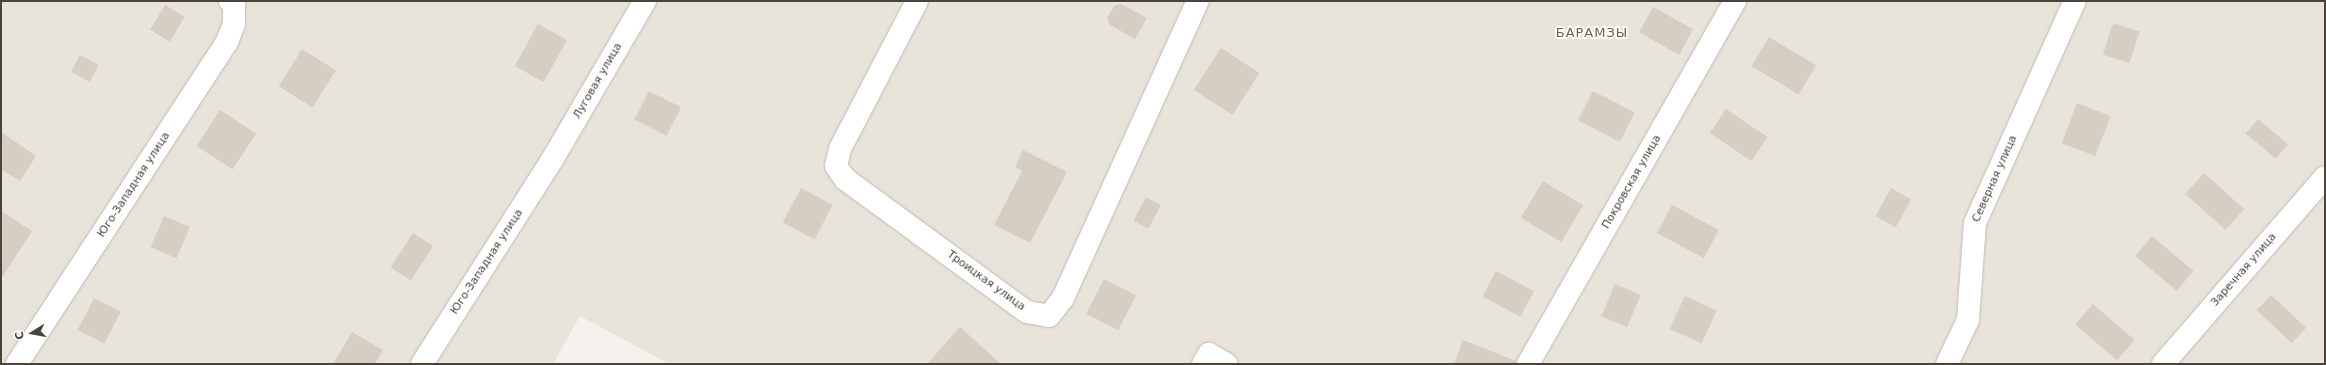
<!DOCTYPE html>
<html>
<head>
<meta charset="utf-8">
<style>
  body { margin:0 }
  #map { position:relative; width:2326px; height:365px; overflow:hidden; background:#f5f2ed; font-family:"DejaVu Sans",sans-serif }
  div>[style] { position:absolute }
  [style*='--x'] { left:calc(var(--x)*1px); top:calc(var(--y)*1px); width:calc(var(--w)*1px); rotate:calc(var(--a)*1deg) }
  .residential>* { inset:0; background:#e8e4db }
  .building>* { inset:0; background:#d5cec3; transform-origin:0 0 }
  .roads { filter:drop-shadow(0 0 1px #c0bab0) drop-shadow(0 0 1px #c0bab0) }
  .minor>* { height:22px; margin:-11px; padding:0 11px; transform-origin:11px; border-radius:11px; background:#fff }
  span { translate:-50% -50%; white-space:nowrap; text-align:center; line-height:1.15; -webkit-text-stroke:3.5px #fff; paint-order:stroke }
  .street-label { font-size:11px; color:#49433b }
  .quarter-label { font-size:13px; color:#6b6153; letter-spacing:1px }
  .frame { position:absolute; inset:0; border:2px solid #49433b; pointer-events:none }
  .north { position:absolute; left:12px; top:313px; width:40px; height:40px; -webkit-text-stroke:3px #fff; paint-order:stroke; rotate:259deg; font-size:11px; font-weight:700; line-height:16px; text-align:center; color:#49433b }
  .north::after { content:''; display:block; margin:auto; width:14px; height:18px; background:#49433b; clip-path:polygon(50% 0,100% 100%,50% 72%,0 100%) }
</style>
</head>
<body>
<div id="map">
  <div class="residential">
    <div style="clip-path:polygon(1px 1px,2325px 1px,2325px 364px,669px 364px,580px 316px,553px 364px,1px 364px)"></div>
  </div>
  <div class="building">
    <div style="clip-path:polygon(1121px 4px,1147px 18px,1135px 39px,1110px 25px,1107px 18px,1114px 6px)"></div>
    <div style="left:165px;top:5px;width:23px;height:29px;rotate:31deg"></div>
    <div style="left:1653px;top:7px;width:46px;height:29px;rotate:29deg"></div>
    <div style="left:2113px;top:23px;width:28px;height:33px;rotate:18deg"></div>
    <div style="left:538px;top:24px;width:33px;height:48px;rotate:29deg"></div>
    <div style="left:1769px;top:37px;width:55px;height:34px;rotate:31deg"></div>
    <div style="left:1221px;top:48px;width:46px;height:50px;rotate:33deg"></div>
    <div style="left:302px;top:49px;width:40px;height:44px;rotate:32deg"></div>
    <div style="left:80px;top:55px;width:21px;height:19px;rotate:28deg"></div>
    <div style="left:649px;top:91px;width:36px;height:32px;rotate:27deg"></div>
    <div style="left:1593px;top:91px;width:47px;height:33px;rotate:27deg"></div>
    <div style="left:2077px;top:103px;width:36px;height:43px;rotate:21deg"></div>
    <div style="left:1726px;top:109px;width:50px;height:29px;rotate:34deg"></div>
    <div style="left:220px;top:110px;width:43px;height:43px;rotate:33deg"></div>
    <div style="left:2258px;top:119px;width:39px;height:19px;rotate:40deg"></div>
    <div style="clip-path:polygon(1px 132px,36px 156px,20px 181px,1px 169px)"></div>
    <div style="clip-path:polygon(1023px 150px,1067px 172px,1030px 243px,994px 225px,1022px 171px,1015px 167px)"></div>
    <div style="left:2204px;top:173px;width:54px;height:28px;rotate:42deg"></div>
    <div style="left:1543px;top:181px;width:47px;height:43px;rotate:31deg"></div>
    <div style="left:801px;top:188px;width:36px;height:39px;rotate:28deg"></div>
    <div style="left:1891px;top:188px;width:23px;height:32px;rotate:29deg"></div>
    <div style="left:1146px;top:197px;width:17px;height:27px;rotate:28deg"></div>
    <div style="left:1672px;top:205px;width:53px;height:32px;rotate:28deg"></div>
    <div style="clip-path:polygon(1px 211px,32px 231px,1px 279px)"></div>
    <div style="left:164px;top:216px;width:28px;height:34px;rotate:23deg"></div>
    <div style="left:413px;top:233px;width:24px;height:41px;rotate:33deg"></div>
    <div style="left:2152px;top:236px;width:54px;height:26px;rotate:40deg"></div>
    <div style="left:1496px;top:271px;width:43px;height:29px;rotate:28deg"></div>
    <div style="left:1104px;top:279px;width:36px;height:39px;rotate:27deg"></div>
    <div style="left:1615px;top:284px;width:28px;height:35px;rotate:23deg"></div>
    <div style="left:2271px;top:295px;width:48px;height:21px;rotate:43deg"></div>
    <div style="left:1685px;top:296px;width:35px;height:36px;rotate:25deg"></div>
    <div style="left:94px;top:298px;width:30px;height:36px;rotate:27deg"></div>
    <div style="left:2093px;top:304px;width:55px;height:27px;rotate:41deg"></div>
    <div style="clip-path:polygon(960px 327px,1001px 364px,927px 364px)"></div>
    <div style="clip-path:polygon(352px 332px,383px 350px,375px 364px,333px 364px)"></div>
    <div style="clip-path:polygon(1463px 340px,1516px 361px,1516px 364px,1454px 364px)"></div>
  </div>
  <div class="roads">
    <div class="minor">
      <div style="--x:917;--y:1;--w:167;--a:117.5"></div>
      <div style="--x:840;--y:149;--w:17;--a:103"></div>
      <div style="--x:836;--y:166;--w:16;--a:55"></div>
      <div style="--x:845;--y:179;--w:225;--a:36.2"></div>
      <div style="--x:1027;--y:312;--w:22;--a:10"></div>
      <div style="--x:1049;--y:316;--w:23;--a:-52"></div>
      <div style="--x:1063;--y:298;--w:326;--a:-65.6"></div>
      <div style="--x:17;--y:364;--w:384;--a:-56.9"></div>
      <div style="--x:227;--y:42;--w:19;--a:-69"></div>
      <div style="--x:234;--y:24;--w:19;--a:-90"></div>
      <div style="--x:234;--y:5;--w:6;--a:-135"></div>
      <div style="--x:422;--y:364;--w:242;--a:-57.5"></div>
      <div style="--x:552;--y:160;--w:184;--a:-59.7"></div>
      <div style="--x:1203;--y:364;--w:12;--a:-59"></div>
      <div style="--x:1209;--y:354;--w:20;--a:30"></div>
      <div style="--x:1528;--y:364;--w:418;--a:-60.3"></div>
      <div style="--x:1947;--y:364;--w:49;--a:-64.5"></div>
      <div style="--x:1968;--y:320;--w:97;--a:-85.9"></div>
      <div style="--x:1975;--y:223;--w:243;--a:-65.8"></div>
      <div style="--x:2163;--y:364;--w:247;--a:-49.1"></div>
    </div>
  </div>
  <div class="street-label">
    <span style="left:598px;top:81px;rotate:-60deg">Луговая улица</span>
    <span style="left:1995px;top:179px;rotate:-66deg">Северная улица</span>
    <span style="left:1632px;top:182px;rotate:-60deg">Покровская улица</span>
    <span style="left:134px;top:185px;rotate:-57deg">Юго-Западная улица</span>
    <span style="left:487px;top:262px;rotate:-57deg">Юго-Западная улица</span>
    <span style="left:2244px;top:270px;rotate:-49deg">Заречная улица</span>
    <span style="left:986px;top:281px;rotate:36deg">Троицкая улица</span>
  </div>
  <div class="quarter-label">
    <span style="left:1592px;top:33px">БАРАМЗЫ</span>
  </div>
  <div class="frame"></div>
  <div class="north">С</div>
</div>
</body>
</html>
